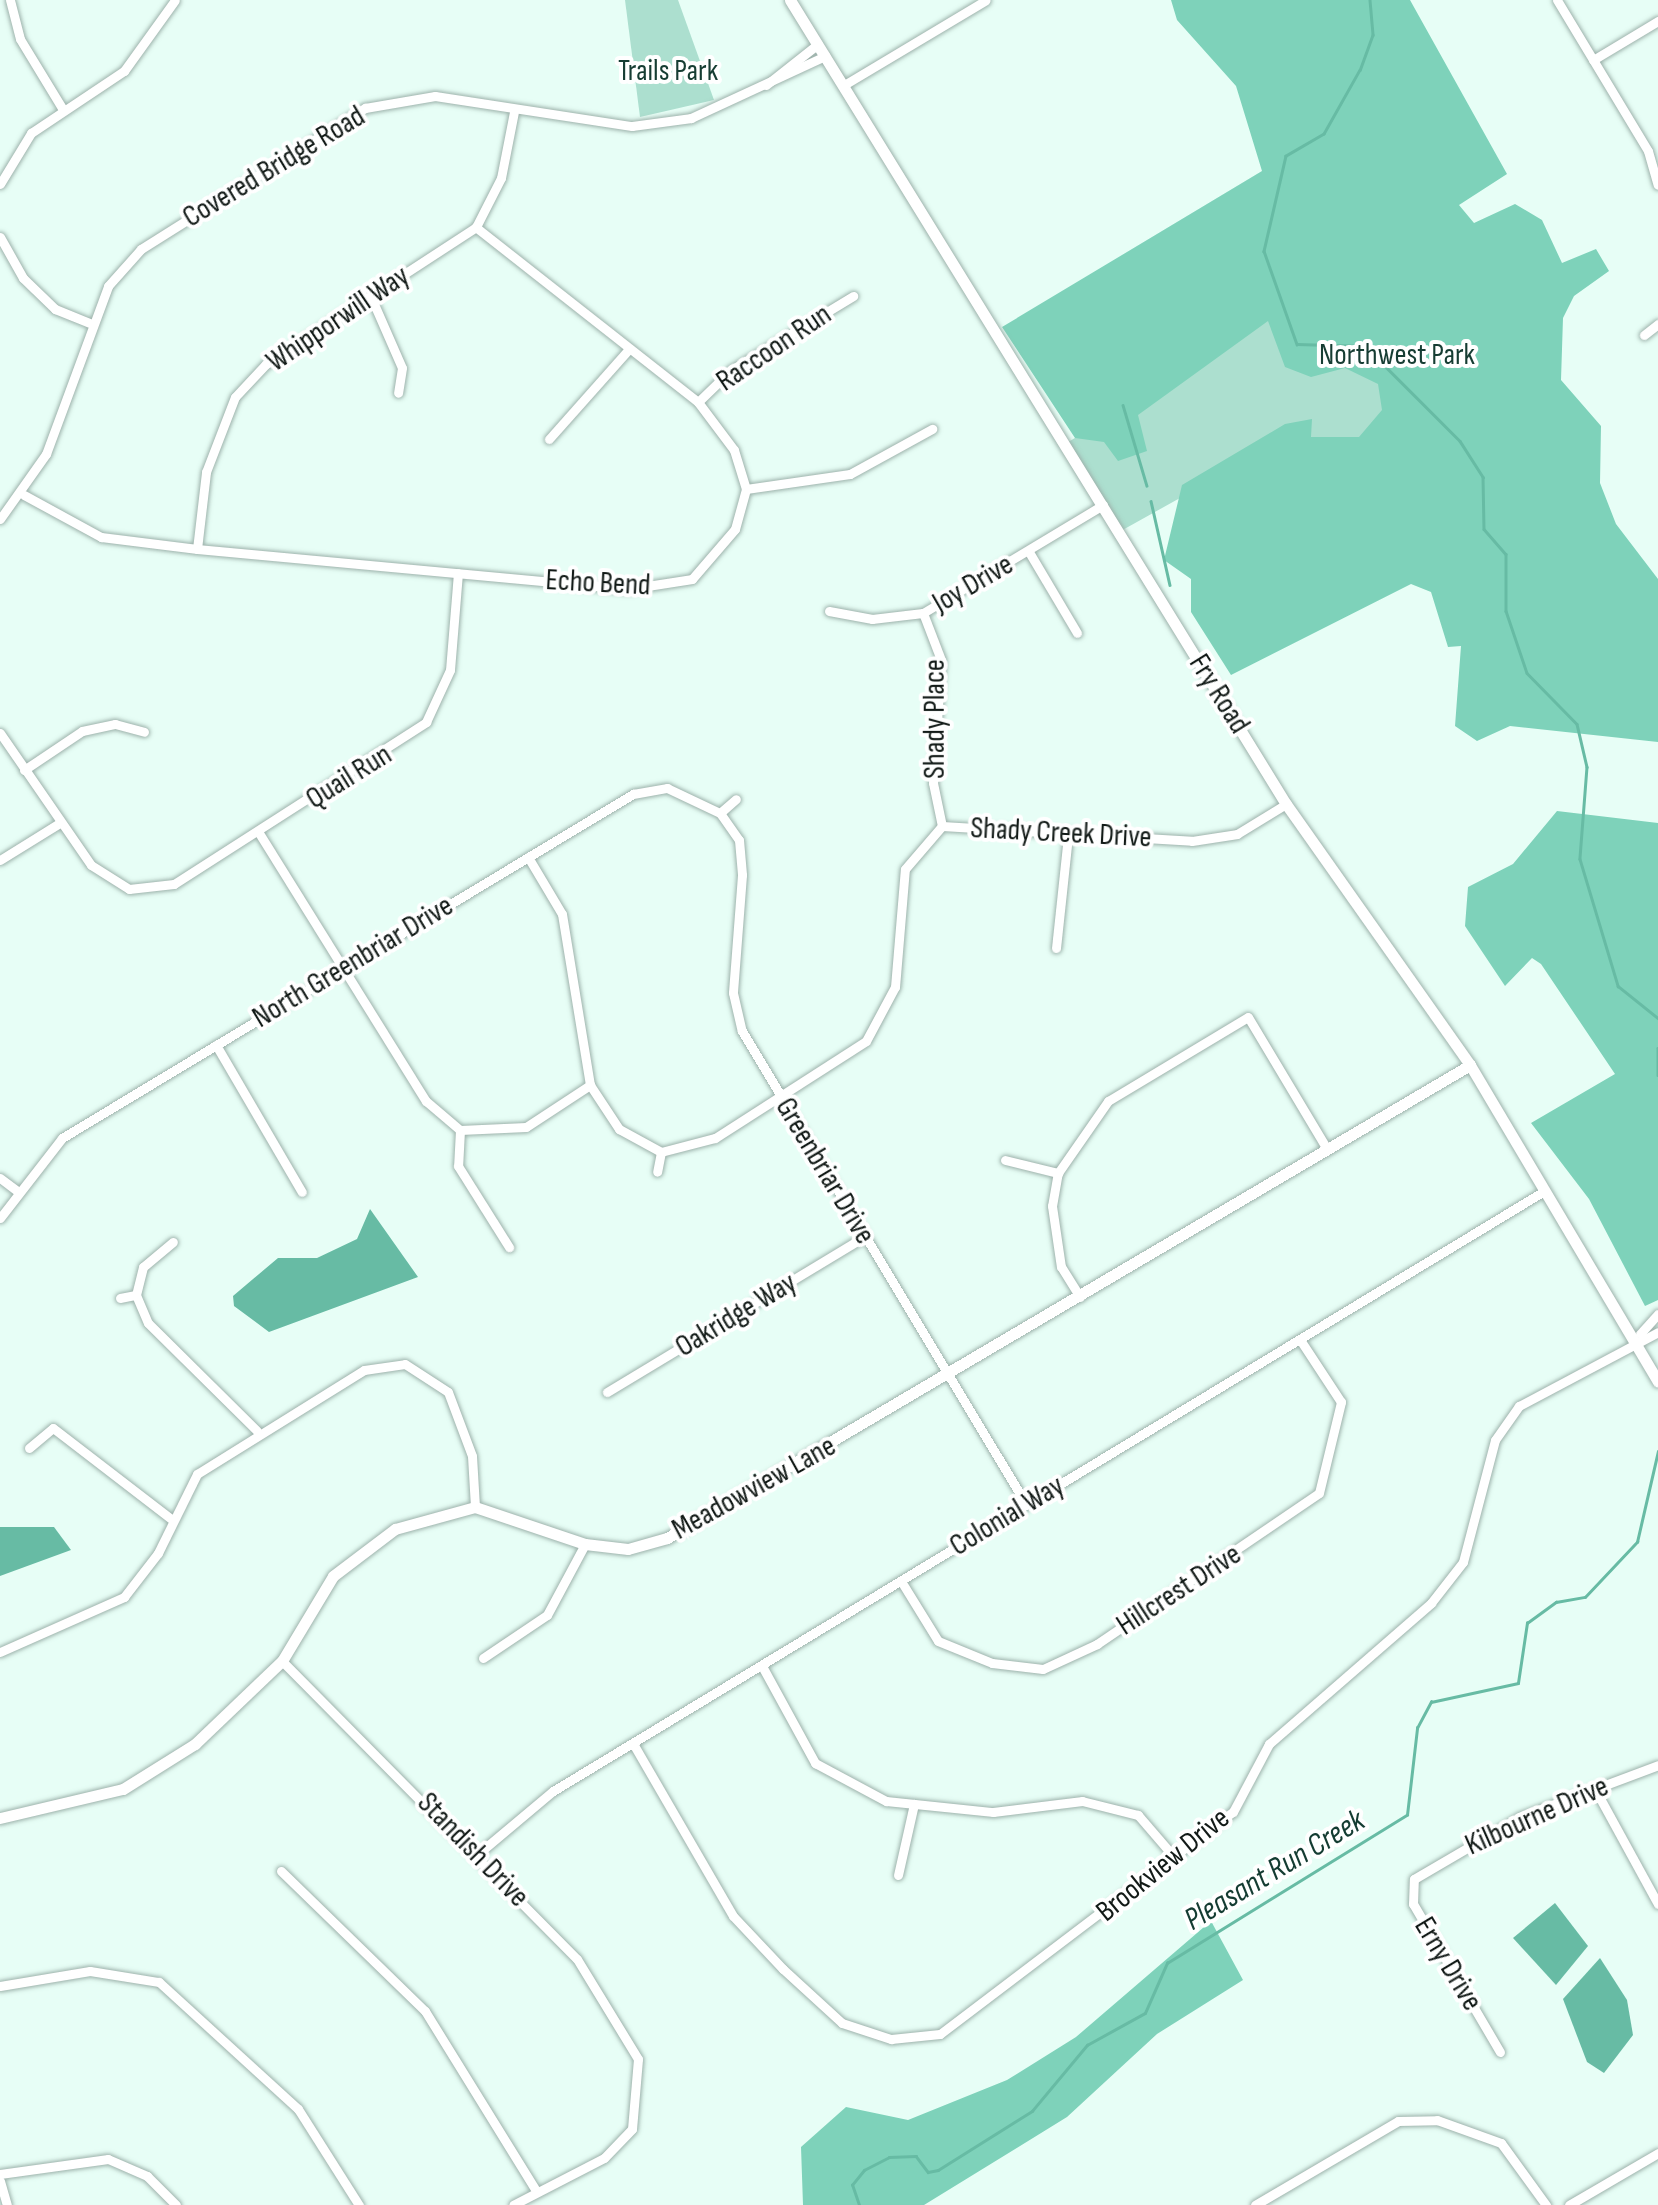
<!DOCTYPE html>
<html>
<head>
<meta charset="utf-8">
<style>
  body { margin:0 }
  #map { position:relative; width:1658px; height:2205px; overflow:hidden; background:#e7fef6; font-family:"Sofia Sans Condensed",sans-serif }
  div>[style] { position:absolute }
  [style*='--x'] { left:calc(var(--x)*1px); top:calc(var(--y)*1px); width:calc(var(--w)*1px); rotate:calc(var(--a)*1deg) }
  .green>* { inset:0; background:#acdfcf }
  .forest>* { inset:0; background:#7ed2ba }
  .water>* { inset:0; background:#67bba4 }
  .stream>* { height:2.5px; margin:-1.25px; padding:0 1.25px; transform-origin:1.25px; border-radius:1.25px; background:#67bba4 }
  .roads { filter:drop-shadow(0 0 2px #9db2ab) drop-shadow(0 0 2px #9db2ab) }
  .minor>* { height:9px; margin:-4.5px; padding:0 4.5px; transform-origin:4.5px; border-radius:4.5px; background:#fff }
  .tertiary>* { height:11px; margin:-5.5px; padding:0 5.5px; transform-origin:5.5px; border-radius:5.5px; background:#fff }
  span { translate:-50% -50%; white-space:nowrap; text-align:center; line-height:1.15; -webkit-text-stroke:8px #fff; paint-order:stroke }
  .park-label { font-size:30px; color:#163d33 }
  .street-label { font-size:30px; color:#121a17 }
  .water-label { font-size:32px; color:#143c32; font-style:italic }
</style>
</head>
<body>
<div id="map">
  <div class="green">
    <div style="clip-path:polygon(625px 0,678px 0,714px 100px,640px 117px)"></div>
    <div style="clip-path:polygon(1436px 218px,1572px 487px,1241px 464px,1119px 532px,1065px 444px)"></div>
  </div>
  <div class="forest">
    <div style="clip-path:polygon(1171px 0,1410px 0,1507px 174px,1459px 205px,1474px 223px,1515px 204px,1542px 220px,1562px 263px,1596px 249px,1609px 271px,1574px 296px,1563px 318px,1561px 380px,1601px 426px,1600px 483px,1616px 524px,1658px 579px,1658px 742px,1510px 726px,1477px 741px,1455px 726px,1461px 646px,1448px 647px,1431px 592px,1411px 584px,1231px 675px,1191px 612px,1191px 579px,1164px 560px,1182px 485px,1285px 424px,1312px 419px,1311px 437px,1359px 437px,1382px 410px,1378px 384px,1345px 368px,1311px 377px,1285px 367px,1268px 321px,1138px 415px,1147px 451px,1118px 461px,1104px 442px,1075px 438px,1002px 327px,1262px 171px,1236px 86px,1177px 20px)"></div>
    <div style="clip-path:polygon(1557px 811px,1658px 823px,1658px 1300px,1645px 1306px,1589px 1199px,1531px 1123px,1615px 1074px,1541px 964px,1532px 958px,1505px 986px,1465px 926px,1468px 887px,1513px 864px)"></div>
    <div style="clip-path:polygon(1211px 1921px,1243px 1980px,1157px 2034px,1067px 2117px,924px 2205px,803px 2205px,801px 2147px,846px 2107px,908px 2120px,1007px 2080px,1076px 2037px)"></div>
  </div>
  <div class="water">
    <div style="clip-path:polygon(370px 1209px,418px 1277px,269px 1332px,234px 1306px,233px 1296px,278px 1258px,317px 1258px,357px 1239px)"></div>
    <div style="clip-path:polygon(0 1527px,54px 1527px,71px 1550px,0 1576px)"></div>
    <div style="clip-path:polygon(1555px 1903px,1588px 1946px,1556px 1985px,1513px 1938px)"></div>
    <div style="clip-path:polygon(1600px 1958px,1627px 2000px,1633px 2035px,1604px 2073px,1587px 2062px,1563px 1999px)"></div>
  </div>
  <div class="stream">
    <div style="--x:1370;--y:0;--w:35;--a:85"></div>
    <div style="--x:1373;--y:35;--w:37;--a:110"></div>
    <div style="--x:1360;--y:70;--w:73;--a:119.4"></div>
    <div style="--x:1324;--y:134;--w:44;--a:149.9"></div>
    <div style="--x:1286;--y:156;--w:98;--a:103"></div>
    <div style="--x:1264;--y:251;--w:99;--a:70.5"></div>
    <div style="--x:1297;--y:344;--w:68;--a:1.7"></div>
    <div style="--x:1365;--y:346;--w:134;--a:45"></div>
    <div style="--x:1460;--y:441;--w:43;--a:57.4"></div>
    <div style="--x:1483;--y:477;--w:52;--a:88.9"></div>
    <div style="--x:1484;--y:529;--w:33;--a:49"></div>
    <div style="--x:1506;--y:554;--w:57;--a:90"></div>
    <div style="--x:1506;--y:611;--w:65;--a:71.3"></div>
    <div style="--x:1527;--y:673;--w:71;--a:45.6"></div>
    <div style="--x:1577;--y:724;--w:44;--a:76.9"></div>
    <div style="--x:1587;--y:767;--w:92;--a:94.4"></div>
    <div style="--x:1580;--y:859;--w:133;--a:73.3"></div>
    <div style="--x:1618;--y:986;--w:51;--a:38.7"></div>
    <div style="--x:1123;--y:405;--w:84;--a:73.5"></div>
    <div style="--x:1151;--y:501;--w:86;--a:77.3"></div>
    <div style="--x:1658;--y:1048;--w:27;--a:90"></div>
    <div style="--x:859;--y:2205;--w:21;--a:-109"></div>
    <div style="--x:852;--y:2185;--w:19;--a:-51"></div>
    <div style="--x:864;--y:2170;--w:28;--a:-27"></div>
    <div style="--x:889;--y:2157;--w:27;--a:-2"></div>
    <div style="--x:916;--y:2156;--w:20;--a:53"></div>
    <div style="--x:928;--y:2172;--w:10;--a:-11"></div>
    <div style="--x:938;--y:2170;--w:111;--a:-32.1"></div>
    <div style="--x:1032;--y:2111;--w:86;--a:-50.2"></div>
    <div style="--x:1087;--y:2045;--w:66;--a:-28.9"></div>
    <div style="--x:1145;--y:2013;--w:55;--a:-66.3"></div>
    <div style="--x:1167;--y:1963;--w:282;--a:-31.7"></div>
    <div style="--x:1407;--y:1815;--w:88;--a:-83.4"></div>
    <div style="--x:1417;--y:1728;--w:30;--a:-62"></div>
    <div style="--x:1431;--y:1702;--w:89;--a:-12.3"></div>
    <div style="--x:1518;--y:1683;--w:61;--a:-81.5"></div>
    <div style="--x:1527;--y:1623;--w:36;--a:-36"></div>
    <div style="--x:1556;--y:1602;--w:29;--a:-10"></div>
    <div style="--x:1585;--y:1597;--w:76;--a:-46.6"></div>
    <div style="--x:1637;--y:1542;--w:93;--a:-77"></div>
  </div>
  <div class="roads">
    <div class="minor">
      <div style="--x:10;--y:0;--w:40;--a:75.6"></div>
      <div style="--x:20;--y:39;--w:81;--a:58.7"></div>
      <div style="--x:1557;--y:0;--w:176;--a:58.9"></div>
      <div style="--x:1648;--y:151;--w:35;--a:74"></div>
      <div style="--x:1593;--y:60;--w:76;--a:-31"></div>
      <div style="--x:766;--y:85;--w:66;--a:-38.3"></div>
      <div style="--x:844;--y:85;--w:165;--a:-30.9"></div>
      <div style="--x:0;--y:184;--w:60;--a:-58.7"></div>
      <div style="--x:31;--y:133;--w:112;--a:-33.7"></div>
      <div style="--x:124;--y:71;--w:87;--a:-54.3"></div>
      <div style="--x:0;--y:237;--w:47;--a:60.7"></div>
      <div style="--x:23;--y:278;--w:45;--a:44.1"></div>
      <div style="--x:55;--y:309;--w:37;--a:22"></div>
      <div style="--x:371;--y:297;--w:77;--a:66.4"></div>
      <div style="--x:402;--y:368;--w:25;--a:99"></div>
      <div style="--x:1644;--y:335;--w:18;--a:-38"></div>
      <div style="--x:698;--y:402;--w:46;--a:-44.1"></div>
      <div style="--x:731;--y:370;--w:143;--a:-31.2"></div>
      <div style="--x:549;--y:439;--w:119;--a:-48.4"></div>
      <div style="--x:746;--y:489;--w:105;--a:-8.2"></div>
      <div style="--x:850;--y:474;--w:94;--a:-28.8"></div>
      <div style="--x:24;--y:495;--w:88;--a:28.6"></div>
      <div style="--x:101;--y:537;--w:97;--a:7.1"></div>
      <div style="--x:197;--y:549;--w:433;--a:5.3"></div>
      <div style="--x:628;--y:589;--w:65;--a:-8.9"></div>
      <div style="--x:692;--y:579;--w:66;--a:-49.3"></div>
      <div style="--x:735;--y:529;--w:41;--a:-74.6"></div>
      <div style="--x:746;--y:489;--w:41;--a:-107.1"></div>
      <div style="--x:734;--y:450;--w:60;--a:-126.9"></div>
      <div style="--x:698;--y:402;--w:283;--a:-141.8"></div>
      <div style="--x:0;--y:519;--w:80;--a:-54.7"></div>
      <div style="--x:46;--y:454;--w:179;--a:-69.7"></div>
      <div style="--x:108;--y:286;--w:50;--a:-48.3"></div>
      <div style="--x:141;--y:249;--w:265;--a:-32.2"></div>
      <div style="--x:365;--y:108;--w:71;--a:-9.7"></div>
      <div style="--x:435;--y:96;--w:199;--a:8.7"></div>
      <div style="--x:632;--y:126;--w:60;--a:-7.7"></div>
      <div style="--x:691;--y:118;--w:148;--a:-24.8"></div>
      <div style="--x:197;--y:549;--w:78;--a:-83.3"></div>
      <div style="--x:206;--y:472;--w:80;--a:-68.9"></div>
      <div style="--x:235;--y:397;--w:45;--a:-46.8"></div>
      <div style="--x:266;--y:364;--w:251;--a:-33.1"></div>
      <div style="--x:476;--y:227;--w:55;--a:-63"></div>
      <div style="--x:501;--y:178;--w:67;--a:-78.9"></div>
      <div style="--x:1029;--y:552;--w:94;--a:59.3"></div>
      <div style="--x:829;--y:611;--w:44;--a:10.5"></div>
      <div style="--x:872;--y:619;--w:51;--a:-6.7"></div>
      <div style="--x:923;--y:613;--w:210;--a:-31"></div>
      <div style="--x:923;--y:613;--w:50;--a:69"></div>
      <div style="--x:941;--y:660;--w:123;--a:93.7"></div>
      <div style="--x:933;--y:783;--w:44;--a:78.2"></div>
      <div style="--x:0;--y:733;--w:160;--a:55.4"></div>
      <div style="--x:91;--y:865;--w:45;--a:32.3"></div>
      <div style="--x:129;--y:889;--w:45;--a:-6.3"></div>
      <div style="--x:174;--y:884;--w:300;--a:-32.7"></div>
      <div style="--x:426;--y:722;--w:57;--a:-65.2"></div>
      <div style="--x:450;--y:670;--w:97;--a:-85.3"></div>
      <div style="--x:24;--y:770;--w:70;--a:-33.9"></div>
      <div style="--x:82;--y:731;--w:34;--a:-12"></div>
      <div style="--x:115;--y:724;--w:30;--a:15"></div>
      <div style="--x:720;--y:813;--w:33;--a:55"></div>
      <div style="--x:739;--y:840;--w:35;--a:85"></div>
      <div style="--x:742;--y:875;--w:118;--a:94.4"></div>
      <div style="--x:733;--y:993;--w:39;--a:77"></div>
      <div style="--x:742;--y:1031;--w:552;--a:59.02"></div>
      <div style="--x:259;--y:833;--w:316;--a:58.1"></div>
      <div style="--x:426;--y:1101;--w:45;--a:40.5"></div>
      <div style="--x:528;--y:857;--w:66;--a:59.2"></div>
      <div style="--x:562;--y:914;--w:173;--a:80.7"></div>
      <div style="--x:590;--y:1085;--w:53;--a:56.6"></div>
      <div style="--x:619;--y:1129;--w:48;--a:28.7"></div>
      <div style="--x:661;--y:1152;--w:20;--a:101"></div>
      <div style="--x:0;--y:860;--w:68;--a:-31.8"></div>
      <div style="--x:1056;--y:948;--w:114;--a:-83.9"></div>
      <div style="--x:216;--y:1045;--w:170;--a:59.7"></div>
      <div style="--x:460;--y:1130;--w:66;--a:-2.6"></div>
      <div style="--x:526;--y:1127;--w:77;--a:-33.3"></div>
      <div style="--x:460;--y:1130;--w:36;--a:93"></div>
      <div style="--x:458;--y:1166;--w:96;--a:57.8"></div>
      <div style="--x:661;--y:1152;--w:56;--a:-14.5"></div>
      <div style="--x:715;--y:1138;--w:179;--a:-32.7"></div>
      <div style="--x:866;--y:1041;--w:61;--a:-61.8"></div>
      <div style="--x:895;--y:987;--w:118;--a:-85.2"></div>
      <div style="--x:905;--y:869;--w:57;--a:-49.3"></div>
      <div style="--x:942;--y:826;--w:250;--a:3.4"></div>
      <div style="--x:1192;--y:841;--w:46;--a:-8.8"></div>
      <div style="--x:1237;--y:834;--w:57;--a:-31.5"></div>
      <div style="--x:1005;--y:1160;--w:55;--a:13.8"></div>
      <div style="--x:0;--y:1178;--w:21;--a:37"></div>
      <div style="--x:0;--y:1218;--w:101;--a:-52.2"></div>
      <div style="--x:62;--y:1138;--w:667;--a:-31.07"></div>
      <div style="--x:633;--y:794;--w:35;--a:-10"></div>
      <div style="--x:667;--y:788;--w:59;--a:25.3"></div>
      <div style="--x:720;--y:813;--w:21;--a:-41"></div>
      <div style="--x:136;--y:1295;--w:30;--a:67"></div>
      <div style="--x:148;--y:1323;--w:153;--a:44.7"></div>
      <div style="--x:1080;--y:1297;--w:36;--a:-122"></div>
      <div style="--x:1061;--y:1267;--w:62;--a:-98.4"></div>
      <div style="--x:1052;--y:1206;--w:34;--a:-80"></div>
      <div style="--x:1058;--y:1173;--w:88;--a:-55.2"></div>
      <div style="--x:1108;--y:1101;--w:163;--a:-31"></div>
      <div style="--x:1248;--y:1017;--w:154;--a:59.1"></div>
      <div style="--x:120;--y:1298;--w:16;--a:-11"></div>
      <div style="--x:136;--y:1295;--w:29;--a:-76"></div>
      <div style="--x:143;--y:1267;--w:39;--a:-40"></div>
      <div style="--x:1640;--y:1334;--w:27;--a:-48"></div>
      <div style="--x:607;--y:1392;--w:300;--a:-31.1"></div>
      <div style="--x:29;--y:1448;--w:31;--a:-40"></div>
      <div style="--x:53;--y:1428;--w:148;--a:37.6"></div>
      <div style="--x:901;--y:1581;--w:70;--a:58.3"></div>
      <div style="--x:938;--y:1641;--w:58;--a:22.2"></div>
      <div style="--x:992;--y:1663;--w:51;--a:6.7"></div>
      <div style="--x:1043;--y:1669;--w:60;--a:-24.8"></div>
      <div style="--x:1097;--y:1644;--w:268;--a:-34.2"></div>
      <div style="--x:1319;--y:1493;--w:94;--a:-76.4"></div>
      <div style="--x:1341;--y:1402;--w:73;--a:-123.3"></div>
      <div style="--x:0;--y:1652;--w:136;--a:-23.9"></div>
      <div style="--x:124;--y:1597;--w:56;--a:-52.3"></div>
      <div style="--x:158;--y:1553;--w:88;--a:-63.7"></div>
      <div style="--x:197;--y:1474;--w:197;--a:-31.9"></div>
      <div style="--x:364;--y:1370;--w:41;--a:-8.3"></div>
      <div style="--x:405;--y:1364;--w:51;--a:33.1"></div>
      <div style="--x:448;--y:1392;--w:68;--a:69.4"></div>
      <div style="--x:472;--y:1456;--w:51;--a:86.6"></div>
      <div style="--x:483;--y:1658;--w:77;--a:-33.9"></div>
      <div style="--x:547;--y:1615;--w:81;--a:-61.8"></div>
      <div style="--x:282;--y:1661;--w:419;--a:45.3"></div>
      <div style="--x:577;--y:1959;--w:117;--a:58.6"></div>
      <div style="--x:638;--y:2059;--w:70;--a:94.9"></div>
      <div style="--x:632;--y:2129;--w:40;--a:134"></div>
      <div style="--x:604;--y:2158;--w:102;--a:152.7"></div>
      <div style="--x:762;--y:1666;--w:111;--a:61.3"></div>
      <div style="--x:815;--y:1763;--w:81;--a:28.2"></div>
      <div style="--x:886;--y:1801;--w:108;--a:5.9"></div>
      <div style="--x:993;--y:1812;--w:90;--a:-7"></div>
      <div style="--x:1082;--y:1801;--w:58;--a:14"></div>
      <div style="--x:1138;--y:1815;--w:57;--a:49.3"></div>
      <div style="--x:635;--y:1747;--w:195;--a:59.9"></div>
      <div style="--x:733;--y:1916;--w:73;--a:46.7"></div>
      <div style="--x:783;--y:1969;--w:80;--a:42.5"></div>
      <div style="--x:842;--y:2023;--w:52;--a:18.1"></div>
      <div style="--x:891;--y:2039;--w:49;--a:-5.8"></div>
      <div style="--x:940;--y:2034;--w:368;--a:-37.2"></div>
      <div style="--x:1233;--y:1812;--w:77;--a:-62.1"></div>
      <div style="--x:1269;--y:1744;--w:215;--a:-41"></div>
      <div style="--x:1431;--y:1603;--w:52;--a:-52"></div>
      <div style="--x:1463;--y:1562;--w:126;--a:-75.3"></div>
      <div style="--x:1495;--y:1440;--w:42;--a:-54.8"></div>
      <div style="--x:1519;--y:1406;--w:157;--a:-28"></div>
      <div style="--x:1595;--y:1789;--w:131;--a:61.3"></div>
      <div style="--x:479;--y:1853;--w:97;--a:-40"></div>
      <div style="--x:553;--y:1791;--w:1158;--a:-31.19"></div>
      <div style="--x:281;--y:1871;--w:201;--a:44.2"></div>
      <div style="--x:425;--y:2011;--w:213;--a:58.3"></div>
      <div style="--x:898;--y:1875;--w:73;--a:-77.3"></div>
      <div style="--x:0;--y:1986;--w:91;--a:-9.5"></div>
      <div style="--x:90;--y:1971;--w:70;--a:9.1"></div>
      <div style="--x:159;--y:1982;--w:188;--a:42.4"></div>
      <div style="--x:298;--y:2109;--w:114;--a:57.6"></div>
      <div style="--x:1500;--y:2052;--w:172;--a:-120.4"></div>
      <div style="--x:1413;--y:1904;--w:25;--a:-88"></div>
      <div style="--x:1414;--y:1879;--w:123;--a:-30.3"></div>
      <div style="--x:1520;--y:1817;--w:147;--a:-20.6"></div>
      <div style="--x:0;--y:2174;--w:109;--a:-7.9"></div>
      <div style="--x:108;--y:2159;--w:43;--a:23.6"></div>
      <div style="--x:147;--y:2176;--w:41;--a:45"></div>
      <div style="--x:0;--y:2181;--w:25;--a:74"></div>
      <div style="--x:1255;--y:2205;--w:166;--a:-30.4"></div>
      <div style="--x:1398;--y:2121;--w:39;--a:-1"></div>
      <div style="--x:1437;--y:2120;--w:68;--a:19.8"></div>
      <div style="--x:1501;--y:2143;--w:77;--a:54"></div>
      <div style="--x:1569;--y:2205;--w:103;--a:-30.3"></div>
    </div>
    <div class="tertiary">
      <div style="--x:790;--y:0;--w:945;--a:58.33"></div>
      <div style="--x:1286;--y:804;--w:319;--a:54.8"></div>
      <div style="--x:1470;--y:1065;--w:368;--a:59.3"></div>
      <div style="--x:0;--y:1818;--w:126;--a:-13.3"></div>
      <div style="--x:123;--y:1789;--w:85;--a:-32"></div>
      <div style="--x:195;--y:1744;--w:120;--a:-43.7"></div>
      <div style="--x:282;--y:1661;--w:99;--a:-59"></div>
      <div style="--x:333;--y:1576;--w:78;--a:-37.2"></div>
      <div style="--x:395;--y:1529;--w:83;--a:-15.4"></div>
      <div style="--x:475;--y:1507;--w:116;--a:18.6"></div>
      <div style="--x:585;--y:1544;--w:43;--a:6.6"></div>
      <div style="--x:628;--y:1549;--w:41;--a:-15.8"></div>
      <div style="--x:667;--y:1538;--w:932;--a:-30.5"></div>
    </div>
  </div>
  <div class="park-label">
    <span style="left:668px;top:71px">Trails Park</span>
    <span style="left:1397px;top:355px">Northwest Park</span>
  </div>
  <div class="street-label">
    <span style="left:274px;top:167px;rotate:-31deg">Covered Bridge Road</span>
    <span style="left:338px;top:319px;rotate:-34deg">Whipporwill Way</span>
    <span style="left:774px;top:348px;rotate:-34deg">Raccoon Run</span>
    <span style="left:598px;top:583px;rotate:3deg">Echo Bend</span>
    <span style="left:973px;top:584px;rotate:-30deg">Joy Drive</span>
    <span style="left:1219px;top:694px;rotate:58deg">Fry Road</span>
    <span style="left:935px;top:719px;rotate:-90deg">Shady Place</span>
    <span style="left:349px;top:777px;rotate:-32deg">Quail Run</span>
    <span style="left:1061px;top:833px;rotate:3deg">Shady Creek Drive</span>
    <span style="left:353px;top:962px;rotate:-31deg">North Greenbriar Drive</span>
    <span style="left:825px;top:1171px;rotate:59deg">Greenbriar Drive</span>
    <span style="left:736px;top:1315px;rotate:-31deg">Oakridge Way</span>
    <span style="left:754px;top:1488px;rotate:-29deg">Meadowview Lane</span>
    <span style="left:1007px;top:1516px;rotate:-31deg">Colonial Way</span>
    <span style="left:1179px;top:1590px;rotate:-33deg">Hillcrest Drive</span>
    <span style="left:1537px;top:1816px;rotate:-24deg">Kilbourne Drive</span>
    <span style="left:473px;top:1850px;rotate:46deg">Standish Drive</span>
    <span style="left:1163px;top:1865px;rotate:-39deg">Brookview Drive</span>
    <span style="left:1448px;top:1964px;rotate:59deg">Erny Drive</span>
  </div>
  <div class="water-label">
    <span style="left:1275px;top:1871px;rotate:-31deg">Pleasant Run Creek</span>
  </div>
</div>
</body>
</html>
